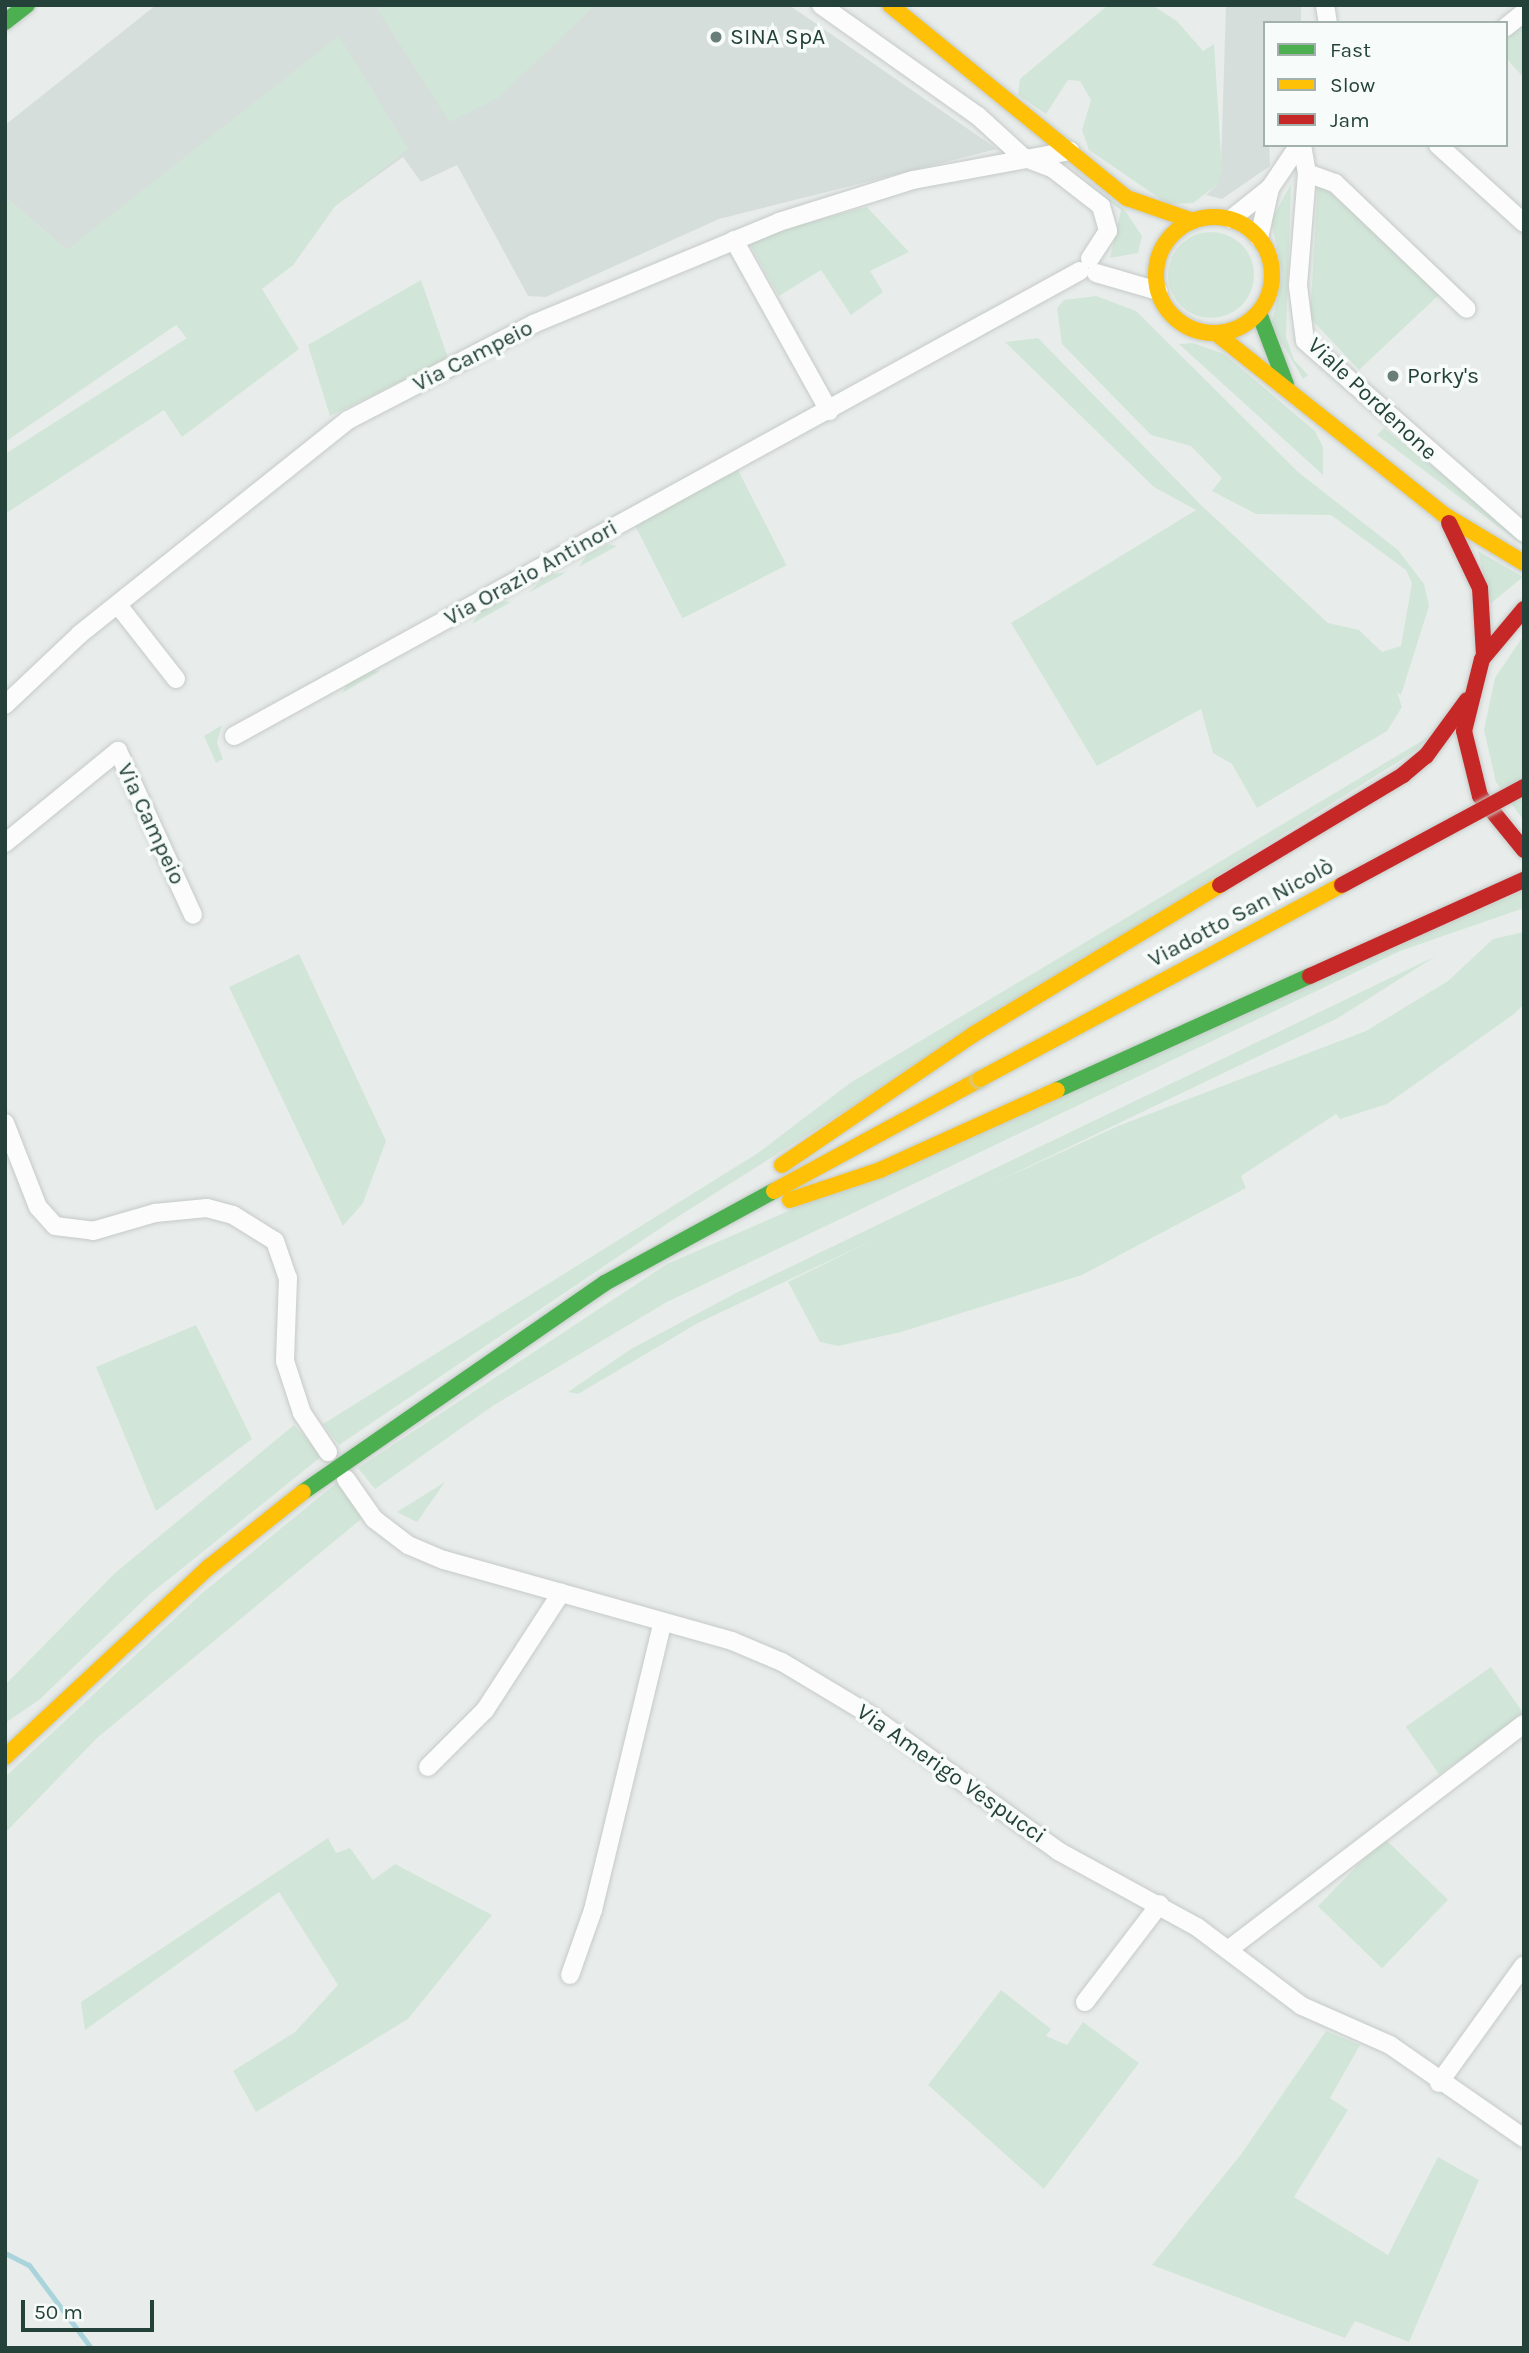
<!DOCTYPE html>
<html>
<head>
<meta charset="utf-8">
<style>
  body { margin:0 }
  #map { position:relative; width:1529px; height:2353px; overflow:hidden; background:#e8edeb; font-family:Karla,sans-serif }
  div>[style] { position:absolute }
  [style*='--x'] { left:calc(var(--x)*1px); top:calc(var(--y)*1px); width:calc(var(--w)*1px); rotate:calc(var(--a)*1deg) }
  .built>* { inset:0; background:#d6dedb }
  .green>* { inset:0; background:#d1e6d8; transform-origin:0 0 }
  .round { border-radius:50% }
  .stream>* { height:5px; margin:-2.5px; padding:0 2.5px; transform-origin:2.5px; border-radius:2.5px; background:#a9d4db }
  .roads { filter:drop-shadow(0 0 2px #c5cac8) drop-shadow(0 0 2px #c5cac8) }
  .street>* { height:18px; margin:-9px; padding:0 9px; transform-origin:9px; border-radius:9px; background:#fcfcfc }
  .fast>* { height:16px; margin:-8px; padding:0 8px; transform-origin:8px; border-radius:8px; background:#4caf50 }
  .slow>* { height:16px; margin:-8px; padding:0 8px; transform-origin:8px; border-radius:8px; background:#ffc107 }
  .slow>.ring { margin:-8px; padding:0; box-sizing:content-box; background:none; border:16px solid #ffc107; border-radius:50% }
  .jam>* { height:16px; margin:-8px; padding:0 8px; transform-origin:8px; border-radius:8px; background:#c62828 }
  .bridges { filter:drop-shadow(0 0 2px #c3ccc9) drop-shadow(0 0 2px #c3ccc9) }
  .slow-bridge>* { height:16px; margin:-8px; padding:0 8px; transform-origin:8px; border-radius:8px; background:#ffc107 }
  .jam-bridge>* { height:16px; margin:-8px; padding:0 8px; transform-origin:8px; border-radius:8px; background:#c62828 }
  .dots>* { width:19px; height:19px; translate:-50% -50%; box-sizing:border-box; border:4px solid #f7fbf9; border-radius:50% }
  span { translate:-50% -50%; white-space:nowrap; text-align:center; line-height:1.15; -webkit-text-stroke:7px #f7fbf9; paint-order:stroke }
  .poi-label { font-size:23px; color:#24423a }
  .left { translate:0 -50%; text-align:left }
  .street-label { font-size:23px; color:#24423a }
  .frame { position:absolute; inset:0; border:7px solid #24423a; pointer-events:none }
  .legend { position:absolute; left:1263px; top:21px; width:245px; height:126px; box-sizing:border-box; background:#f7fbf9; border:2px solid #a3b1ad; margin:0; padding:9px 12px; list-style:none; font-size:21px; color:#24423a }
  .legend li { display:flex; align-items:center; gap:14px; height:35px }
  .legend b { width:35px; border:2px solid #a3b1ad }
  .scale { position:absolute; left:21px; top:2300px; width:133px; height:32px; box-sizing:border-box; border:4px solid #24423a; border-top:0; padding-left:9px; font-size:21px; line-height:24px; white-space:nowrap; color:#24423a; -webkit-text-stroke:5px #f7fbf9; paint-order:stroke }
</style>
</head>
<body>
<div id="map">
  <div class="built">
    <div style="clip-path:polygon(156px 5px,789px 5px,997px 149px,719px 219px,546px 297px,528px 296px,457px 165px,421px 182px,403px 157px,335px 206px,293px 265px,187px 338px,177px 325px,103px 281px,5px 197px,5px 125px)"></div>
    <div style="clip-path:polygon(1226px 5px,1301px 5px,1301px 23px,1265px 23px,1270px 166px,1222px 199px,1206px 195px,1217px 185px,1221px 164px)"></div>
  </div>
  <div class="green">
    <div style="clip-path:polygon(384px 5px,595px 5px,498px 98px,450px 122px,378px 10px)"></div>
    <div style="clip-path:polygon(1108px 5px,1152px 5px,1177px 21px,1203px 51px,1214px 44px,1222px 170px,1217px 185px,1193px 203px,1168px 204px,1089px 150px,1082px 130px,1091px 100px,1080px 81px,1068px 80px,1046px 114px,1018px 95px,1020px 79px)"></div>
    <div style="clip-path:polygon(1524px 24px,1524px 78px,1506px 58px,1506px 39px)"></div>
    <div style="clip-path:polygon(339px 36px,408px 149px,335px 206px,293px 265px,262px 289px,299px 349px,182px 437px,164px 410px,5px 514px,5px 454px,187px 338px,176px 325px,5px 442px,5px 197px,67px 250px)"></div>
    <div style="clip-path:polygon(1062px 165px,1124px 209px,1142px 236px,1138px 253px,1110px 258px,1121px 210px)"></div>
    <div style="clip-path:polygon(1318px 182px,1442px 292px,1359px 370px,1310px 318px)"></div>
    <div style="clip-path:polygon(1291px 184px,1286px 337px,1294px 360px,1308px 375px,1303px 379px,1271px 325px,1283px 275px,1271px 221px)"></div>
    <div style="clip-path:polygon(867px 207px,909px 252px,870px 271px,883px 292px,851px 315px,821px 270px,779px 296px,747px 239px)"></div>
    <div class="round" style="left:1168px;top:232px;width:86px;height:86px"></div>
    <div style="clip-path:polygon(421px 280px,448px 358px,330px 416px,308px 345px)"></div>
    <div style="clip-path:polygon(1096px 296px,1136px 311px,1298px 472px,1398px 550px,1424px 584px,1429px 606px,1401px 695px,1397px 692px,1402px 707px,1387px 731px,1257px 808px,1232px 764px,1213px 753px,1201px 709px,1097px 766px,1011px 623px,1196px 510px,1154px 487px,1005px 342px,1038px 338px,1201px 505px,1328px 623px,1359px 630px,1382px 652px,1401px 646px,1412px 583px,1406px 570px,1331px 515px,1256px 514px,1212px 491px,1222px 478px,1191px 446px,1151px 435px,1062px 344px,1057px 308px,1064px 300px)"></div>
    <div style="clip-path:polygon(1193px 343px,1224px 354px,1315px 431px,1323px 447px,1323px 475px,1179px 344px)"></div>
    <div style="clip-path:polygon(1384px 428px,1524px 540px,1524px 546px,1377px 435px)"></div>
    <div style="left:738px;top:470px;width:107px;height:117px;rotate:63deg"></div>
    <div style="clip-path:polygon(608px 544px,617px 546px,579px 567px,587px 554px)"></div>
    <div style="clip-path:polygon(1478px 551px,1523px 577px,1490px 604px)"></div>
    <div style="clip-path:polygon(567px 572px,528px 593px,547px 575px)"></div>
    <div style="clip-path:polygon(502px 601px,511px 602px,472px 624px,481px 611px)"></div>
    <div style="clip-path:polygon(1524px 635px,1524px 821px,1496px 782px,1484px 730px,1495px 678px)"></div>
    <div style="clip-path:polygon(371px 670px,380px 671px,342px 693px,350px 680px)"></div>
    <div style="clip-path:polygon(222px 725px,217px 743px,223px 759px,216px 763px,204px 736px)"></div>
    <div style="clip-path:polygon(1430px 736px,1415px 751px,668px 1223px,339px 1445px,323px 1424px,758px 1153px,850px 1083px)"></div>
    <div style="clip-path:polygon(1524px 890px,1524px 908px,1400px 951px,667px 1302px,494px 1405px,375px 1489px,358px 1468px,667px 1264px)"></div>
    <div style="clip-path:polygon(1524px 932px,1524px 1004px,1514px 1014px,1387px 1104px,1340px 1119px,1336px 1114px,1241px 1176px,1246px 1188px,1082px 1275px,901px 1332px,838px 1346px,820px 1342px,788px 1282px,877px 1238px,698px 1323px,578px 1394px,568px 1392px,631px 1349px,736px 1293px,1436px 956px,1338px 1018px,990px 1185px,1118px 1126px,1366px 1031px,1448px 981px,1493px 939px)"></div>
    <div style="clip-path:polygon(299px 954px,386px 1141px,363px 1203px,343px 1226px,229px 987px)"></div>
    <div style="clip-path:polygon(196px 1325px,252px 1439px,156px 1511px,96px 1367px)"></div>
    <div style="clip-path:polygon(294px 1425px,322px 1456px,149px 1595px,39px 1700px,5px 1723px,5px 1685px,115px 1573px)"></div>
    <div style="clip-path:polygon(340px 1480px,366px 1515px,97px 1738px,5px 1833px,5px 1777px,201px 1594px)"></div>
    <div style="clip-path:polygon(445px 1482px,417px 1522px,397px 1512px)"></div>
    <div style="left:1491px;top:1667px;width:58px;height:104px;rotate:55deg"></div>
    <div style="clip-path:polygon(328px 1838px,336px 1853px,350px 1848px,373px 1880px,395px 1864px,492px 1915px,408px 2019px,256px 2112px,233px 2071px,295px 2032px,338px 1985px,279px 1892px,85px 2030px,81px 2002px)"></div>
    <div style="left:1384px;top:1838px;width:89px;height:95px;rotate:44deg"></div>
    <div style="clip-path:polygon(1001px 1990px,1051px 2029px,1046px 2036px,1067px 2045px,1083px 2022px,1139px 2063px,1044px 2189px,928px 2085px)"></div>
    <div style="clip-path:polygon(1326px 2031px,1360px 2045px,1330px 2098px,1348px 2110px,1294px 2197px,1388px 2255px,1438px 2157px,1479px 2180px,1409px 2342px,1355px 2321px,1345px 2338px,1152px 2265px,1242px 2153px)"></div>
  </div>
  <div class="stream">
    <div style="--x:5;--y:2253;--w:27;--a:27"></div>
    <div style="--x:29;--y:2265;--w:104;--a:53.2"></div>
  </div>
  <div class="roads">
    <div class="street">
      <div style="--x:821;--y:5;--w:192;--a:35.3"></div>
      <div style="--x:978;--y:116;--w:61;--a:42.3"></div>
      <div style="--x:1023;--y:157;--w:31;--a:21"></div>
      <div style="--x:1052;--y:168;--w:62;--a:37.8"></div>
      <div style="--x:1101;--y:206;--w:26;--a:74"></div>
      <div style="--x:1108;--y:231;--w:33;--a:123"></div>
      <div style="--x:1325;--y:5;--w:18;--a:81"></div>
      <div style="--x:1506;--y:27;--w:21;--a:-39"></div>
      <div style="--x:1302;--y:145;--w:28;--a:80"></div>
      <div style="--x:1307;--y:173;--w:113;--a:94.6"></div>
      <div style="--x:1298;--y:286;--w:55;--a:82.7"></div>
      <div style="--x:1305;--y:341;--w:291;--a:41.2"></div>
      <div style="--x:1438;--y:145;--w:116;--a:42.2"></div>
      <div style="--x:1307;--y:173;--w:30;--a:20"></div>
      <div style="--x:1335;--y:183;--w:182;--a:43.7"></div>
      <div style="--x:1270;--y:188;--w:52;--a:-56"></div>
      <div style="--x:1231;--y:219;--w:50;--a:-38.5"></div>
      <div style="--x:1270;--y:188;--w:51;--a:102.4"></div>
      <div style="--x:734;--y:240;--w:196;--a:60.9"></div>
      <div style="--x:1096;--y:273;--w:65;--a:16.2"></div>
      <div style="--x:118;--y:605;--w:94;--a:51.9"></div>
      <div style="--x:5;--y:705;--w:103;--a:-43.4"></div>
      <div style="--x:80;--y:634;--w:343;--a:-38.6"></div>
      <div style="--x:348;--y:420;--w:208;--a:-27.4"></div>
      <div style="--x:533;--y:324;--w:266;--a:-22.5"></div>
      <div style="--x:779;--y:222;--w:140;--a:-17.4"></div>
      <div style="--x:913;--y:180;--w:160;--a:-10.5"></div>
      <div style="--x:234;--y:736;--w:965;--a:-28.8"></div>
      <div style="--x:5;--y:843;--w:146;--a:-39.2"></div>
      <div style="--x:118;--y:751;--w:180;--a:65.4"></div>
      <div style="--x:5;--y:1123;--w:90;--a:68.6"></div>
      <div style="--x:38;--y:1207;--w:25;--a:48"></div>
      <div style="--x:55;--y:1226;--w:38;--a:7"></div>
      <div style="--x:93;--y:1231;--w:65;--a:-16.2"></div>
      <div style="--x:155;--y:1213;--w:52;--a:-5.5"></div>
      <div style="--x:207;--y:1208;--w:27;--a:15"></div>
      <div style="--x:233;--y:1215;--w:49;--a:31.8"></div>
      <div style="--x:275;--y:1241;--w:39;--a:71"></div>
      <div style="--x:288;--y:1278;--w:83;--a:92.1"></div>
      <div style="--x:285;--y:1361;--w:55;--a:71.9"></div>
      <div style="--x:302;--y:1413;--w:47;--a:56.3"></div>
      <div style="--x:346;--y:1479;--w:49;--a:55"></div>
      <div style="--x:374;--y:1519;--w:43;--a:37.4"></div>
      <div style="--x:408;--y:1545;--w:39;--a:23"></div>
      <div style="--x:444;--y:1560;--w:299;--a:15.7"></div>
      <div style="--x:732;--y:1641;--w:54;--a:22.8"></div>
      <div style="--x:782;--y:1662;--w:99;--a:31"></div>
      <div style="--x:867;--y:1713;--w:236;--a:35.8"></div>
      <div style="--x:1058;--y:1851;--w:158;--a:28.7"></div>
      <div style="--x:1197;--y:1927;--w:131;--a:37"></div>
      <div style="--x:1302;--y:2006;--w:96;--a:23.9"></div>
      <div style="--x:1390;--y:2045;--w:163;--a:34.8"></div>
      <div style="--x:428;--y:1767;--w:81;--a:-45"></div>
      <div style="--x:485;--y:1710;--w:140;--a:-57"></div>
      <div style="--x:1228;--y:1950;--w:372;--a:-37.4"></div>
      <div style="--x:570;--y:1975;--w:69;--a:-70.5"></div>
      <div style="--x:593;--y:1910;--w:294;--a:-76.4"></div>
      <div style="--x:1085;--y:2002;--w:123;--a:-52.6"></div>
      <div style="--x:1439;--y:2083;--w:145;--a:-54.2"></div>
    </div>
    <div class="fast">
      <div style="--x:5;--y:22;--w:28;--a:-38"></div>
      <div style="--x:1259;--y:313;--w:76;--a:69.2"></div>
      <div style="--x:1057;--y:1090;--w:277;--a:-24.3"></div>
      <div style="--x:303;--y:1492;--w:367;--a:-34.7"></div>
      <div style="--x:605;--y:1283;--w:192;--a:-28.6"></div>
    </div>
    <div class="slow">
      <div style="--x:890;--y:5;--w:306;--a:39.2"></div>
      <div style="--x:1127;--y:198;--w:70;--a:19.2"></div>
      <div class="ring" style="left:1156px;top:217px;width:100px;height:100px"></div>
      <div style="--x:1217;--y:334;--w:289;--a:38.5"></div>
      <div style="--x:1443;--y:514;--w:95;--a:31.2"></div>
      <div style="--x:782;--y:1165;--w:232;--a:-34.3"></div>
      <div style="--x:974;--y:1034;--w:288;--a:-31.2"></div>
      <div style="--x:774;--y:1191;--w:234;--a:-28.5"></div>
      <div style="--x:790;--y:1200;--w:95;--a:-18.4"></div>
      <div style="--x:880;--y:1170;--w:194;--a:-24.3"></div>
      <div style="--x:5;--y:1757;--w:279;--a:-43"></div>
      <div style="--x:209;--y:1567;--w:120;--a:-38.6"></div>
    </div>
    <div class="jam">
      <div style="--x:1449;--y:523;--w:72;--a:64.5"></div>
      <div style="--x:1480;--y:588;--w:68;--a:86.6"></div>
      <div style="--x:1524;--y:609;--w:65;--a:130"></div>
      <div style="--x:1482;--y:659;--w:74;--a:104"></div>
      <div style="--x:1464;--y:731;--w:67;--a:76.2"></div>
      <div style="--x:1480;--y:796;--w:70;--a:50.8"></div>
      <div style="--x:1220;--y:885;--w:214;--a:-31"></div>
      <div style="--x:1403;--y:775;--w:30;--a:-40"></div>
      <div style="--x:1426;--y:756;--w:69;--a:-53.8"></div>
      <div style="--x:1310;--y:976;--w:235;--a:-24.2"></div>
    </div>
  </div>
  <div class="bridges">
    <div class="slow-bridge">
      <div style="--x:980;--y:1079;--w:411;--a:-28.2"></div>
    </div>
    <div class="jam-bridge">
      <div style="--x:1342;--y:885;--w:207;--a:-28.3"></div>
    </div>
  </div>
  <div class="dots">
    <div style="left:716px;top:37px;background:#697e78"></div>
    <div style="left:1393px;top:376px;background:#697e78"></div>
  </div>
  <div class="poi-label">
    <span class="left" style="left:730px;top:37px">SINA SpA</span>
    <span class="left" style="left:1407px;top:376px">Porky's</span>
  </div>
  <div class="street-label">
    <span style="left:473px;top:356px;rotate:-27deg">Via Campeio</span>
    <span style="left:1372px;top:399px;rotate:43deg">Viale Pordenone</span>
    <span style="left:531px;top:573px;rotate:-29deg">Via Orazio Antinori</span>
    <span style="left:151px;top:824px;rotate:65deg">Via Campeio</span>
    <span style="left:1241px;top:913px;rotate:-28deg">Viadotto San Nicolò</span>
    <span style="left:951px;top:1774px;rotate:35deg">Via Amerigo Vespucci</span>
  </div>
  <div class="frame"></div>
  <ul class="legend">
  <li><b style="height:9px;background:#4caf50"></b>Fast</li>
  <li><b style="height:9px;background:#ffc107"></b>Slow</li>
  <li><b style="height:9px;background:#c62828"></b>Jam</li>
  </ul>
  <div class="scale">50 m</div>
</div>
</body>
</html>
